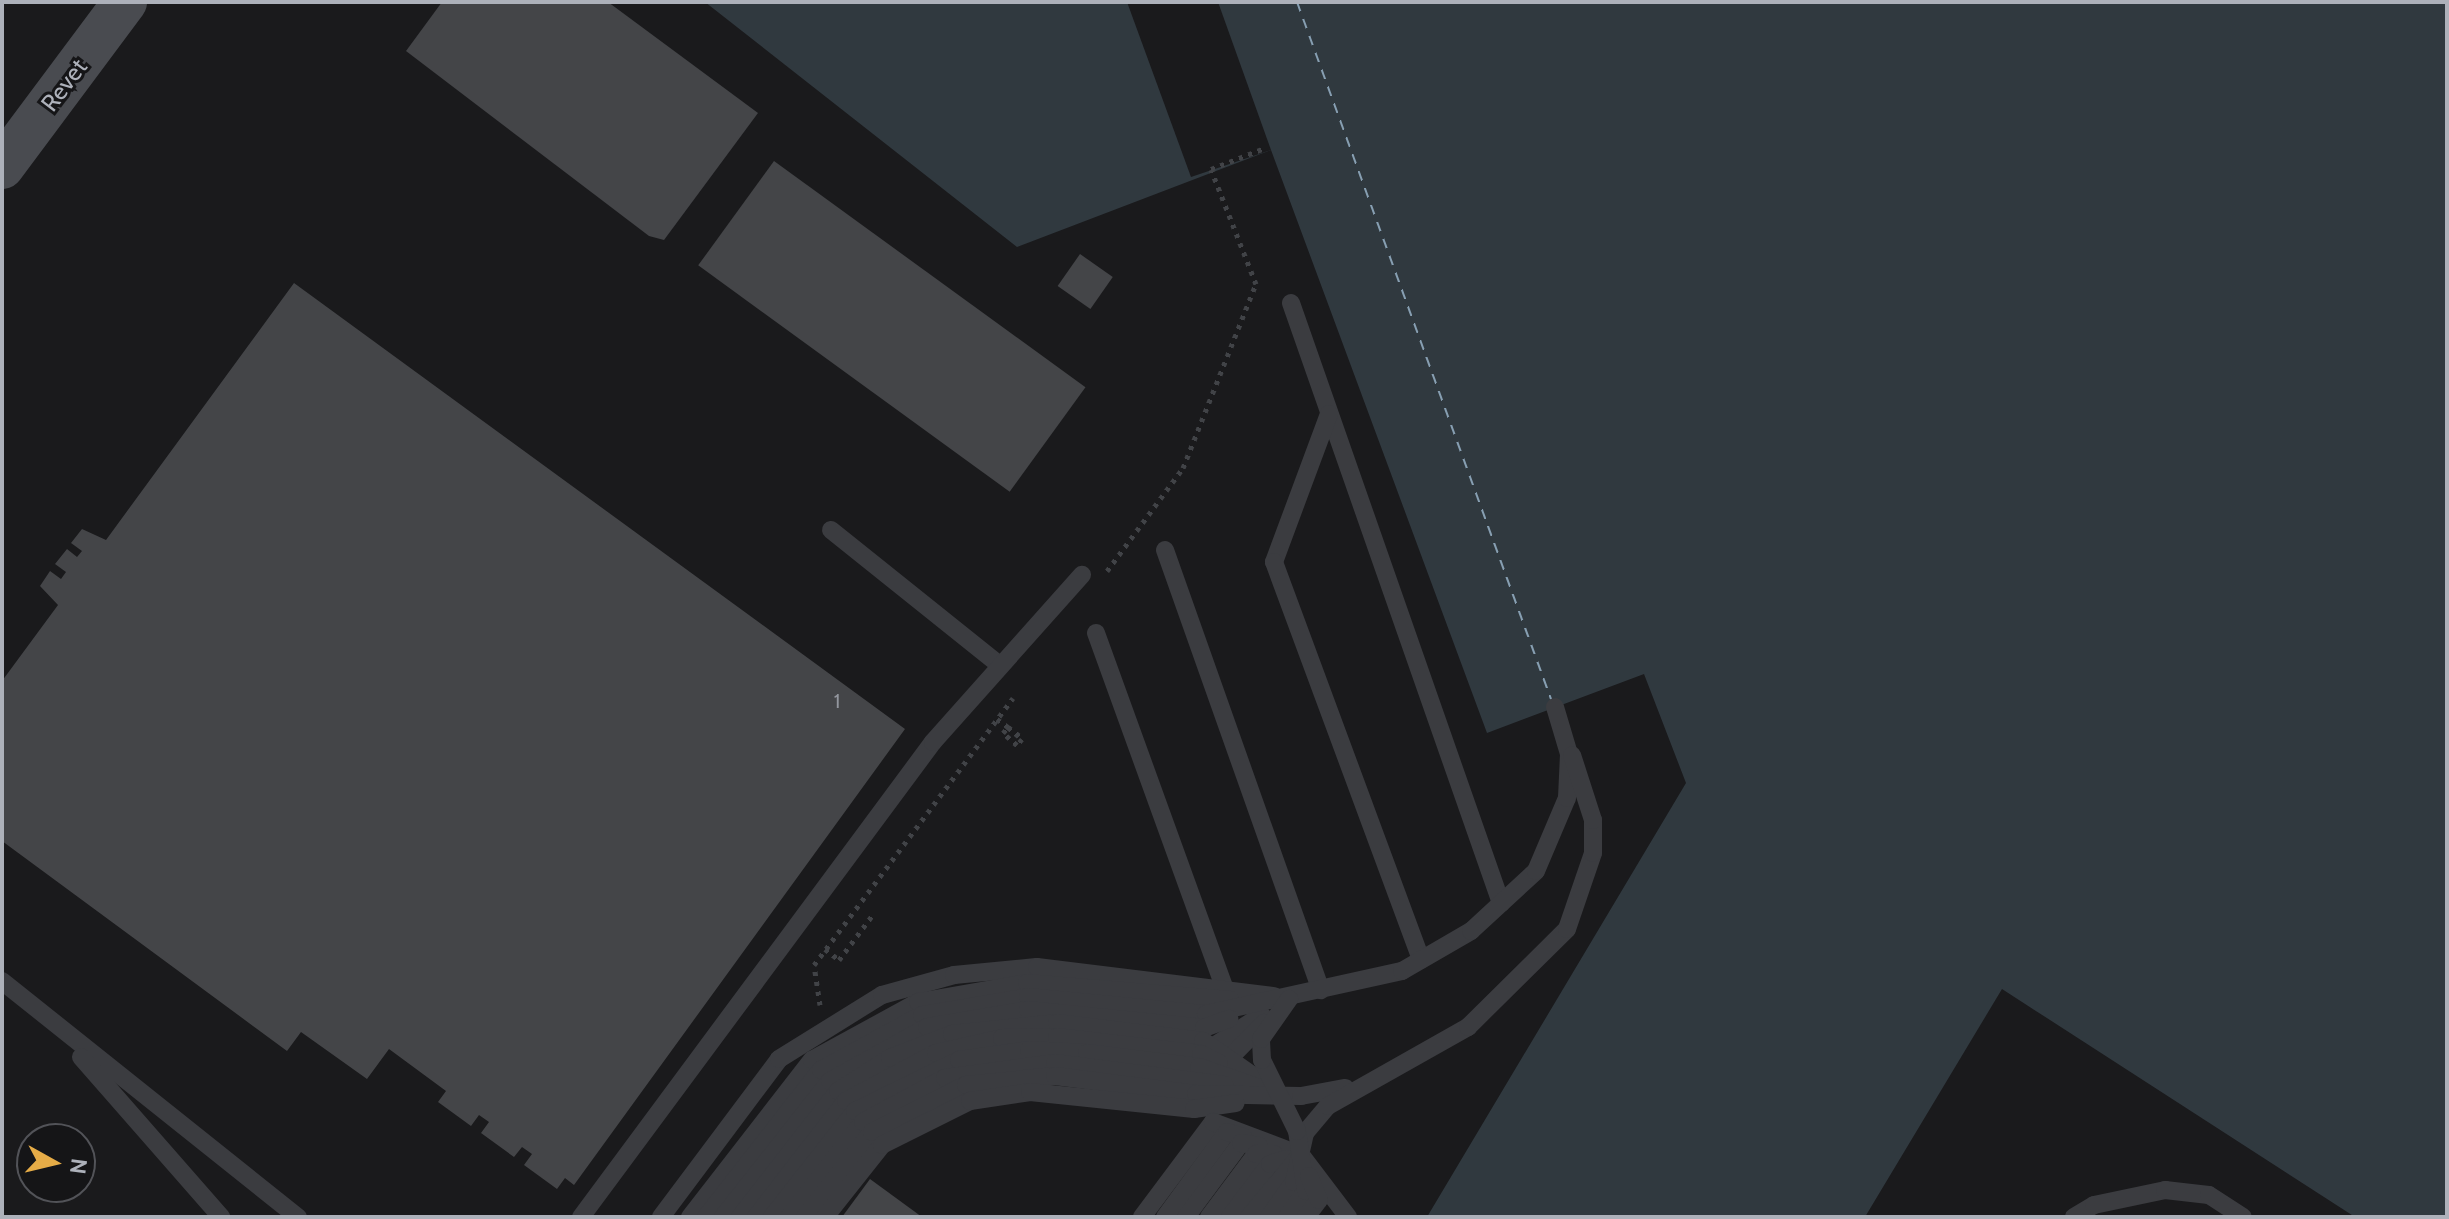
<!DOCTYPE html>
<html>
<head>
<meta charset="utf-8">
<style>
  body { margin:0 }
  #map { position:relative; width:2449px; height:1219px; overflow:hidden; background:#1a1a1c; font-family:Cabin,sans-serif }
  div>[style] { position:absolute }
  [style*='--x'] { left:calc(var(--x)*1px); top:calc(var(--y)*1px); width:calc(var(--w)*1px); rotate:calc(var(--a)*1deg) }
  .water>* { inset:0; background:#30393f }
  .pier>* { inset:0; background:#1a1a1c }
  .ferry>* { height:2px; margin-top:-1px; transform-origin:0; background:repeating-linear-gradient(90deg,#879fb2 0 10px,transparent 0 18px) }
  .building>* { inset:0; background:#444548; transform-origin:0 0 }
  .path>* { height:5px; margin-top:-2.5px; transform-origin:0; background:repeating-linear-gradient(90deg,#414347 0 4px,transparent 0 10px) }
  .lane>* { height:18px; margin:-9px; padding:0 9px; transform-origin:9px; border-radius:9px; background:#3b3c40 }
  .secondary>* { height:44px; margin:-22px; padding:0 22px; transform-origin:22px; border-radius:22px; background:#494b50 }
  span { translate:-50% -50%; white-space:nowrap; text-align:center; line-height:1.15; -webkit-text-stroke:6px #151517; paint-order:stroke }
  .number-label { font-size:20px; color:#93969e }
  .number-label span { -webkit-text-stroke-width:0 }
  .street-label { font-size:24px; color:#adb1ba }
  .frame { position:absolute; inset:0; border:4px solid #adb1ba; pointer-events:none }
  .north { position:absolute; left:16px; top:1123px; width:80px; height:80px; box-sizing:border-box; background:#151517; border:2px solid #525358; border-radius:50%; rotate:98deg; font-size:22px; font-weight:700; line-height:32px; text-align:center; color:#adb1ba }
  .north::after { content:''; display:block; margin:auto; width:28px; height:36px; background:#e6ac47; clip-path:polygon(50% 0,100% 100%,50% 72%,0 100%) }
</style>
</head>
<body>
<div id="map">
  <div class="water">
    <div style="clip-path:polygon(705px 2px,2447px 2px,2447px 1217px,2355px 1217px,2002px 989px,1865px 1217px,1427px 1217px,1686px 783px,1644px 674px,1487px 733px,1271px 150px,1017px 247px)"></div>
  </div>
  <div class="pier">
    <div style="clip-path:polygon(1127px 2px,1218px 2px,1271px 150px,1191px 177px)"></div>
  </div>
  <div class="ferry">
    <div style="--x:1297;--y:2;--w:742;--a:69.98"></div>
  </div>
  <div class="building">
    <div style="clip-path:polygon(442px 2px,608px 2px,758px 113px,664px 240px,649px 236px,406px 51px)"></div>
    <div style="left:774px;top:161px;width:385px;height:129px;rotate:36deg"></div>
    <div style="left:1080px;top:254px;width:40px;height:39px;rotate:35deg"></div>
    <div style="clip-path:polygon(294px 283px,905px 729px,574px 1185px,565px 1178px,557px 1189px,524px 1165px,532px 1154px,522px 1147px,514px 1157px,481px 1133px,489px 1122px,479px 1115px,471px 1126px,438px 1102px,446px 1091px,389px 1049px,367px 1079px,301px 1032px,287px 1051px,2px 841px,2px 681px,58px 605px,40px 586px,50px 571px,61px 579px,66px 572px,55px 564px,67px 549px,77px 557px,82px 551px,71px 543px,82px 529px,106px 540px)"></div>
    <div style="clip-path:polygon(870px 1179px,922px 1217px,842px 1217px)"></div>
  </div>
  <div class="path">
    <div style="--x:1107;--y:571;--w:128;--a:-53.6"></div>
    <div style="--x:1183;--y:468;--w:198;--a:-68.4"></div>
    <div style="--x:1256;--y:284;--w:123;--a:-111.4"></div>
    <div style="--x:1211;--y:169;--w:58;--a:-21.3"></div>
    <div style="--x:997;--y:719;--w:14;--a:36"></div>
    <div style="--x:1008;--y:727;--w:18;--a:41"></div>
    <div style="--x:1022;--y:739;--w:8;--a:130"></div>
    <div style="--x:1017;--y:745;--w:18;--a:-139"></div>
    <div style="--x:1003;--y:733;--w:8;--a:-50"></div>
    <div style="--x:1008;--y:727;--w:18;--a:38"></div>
    <div style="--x:825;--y:949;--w:18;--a:38"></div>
    <div style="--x:839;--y:960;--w:59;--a:-53.3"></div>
    <div style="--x:820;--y:1005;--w:40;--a:-98.5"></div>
    <div style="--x:814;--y:965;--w:333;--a:-53.3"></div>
  </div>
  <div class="lane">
    <div style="--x:1291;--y:303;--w:636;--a:70.71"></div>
    <div style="--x:1329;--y:414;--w:158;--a:110.4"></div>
    <div style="--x:1274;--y:562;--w:424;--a:69.7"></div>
    <div style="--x:831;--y:530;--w:214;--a:38.7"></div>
    <div style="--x:1165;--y:550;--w:467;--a:70.5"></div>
    <div style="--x:1096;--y:633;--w:379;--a:70.1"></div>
    <div style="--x:2;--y:981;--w:379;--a:38.6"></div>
    <div style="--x:1203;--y:1053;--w:70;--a:-32.8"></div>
    <div style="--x:81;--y:1057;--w:213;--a:48.8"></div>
    <div style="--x:1223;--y:1065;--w:59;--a:-45.7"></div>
    <div style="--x:581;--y:1217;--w:591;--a:-53.46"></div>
    <div style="--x:933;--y:742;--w:224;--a:-48.3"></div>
    <div style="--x:661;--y:1217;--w:197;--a:-53.2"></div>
    <div style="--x:779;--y:1059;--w:121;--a:-31.9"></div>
    <div style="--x:882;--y:995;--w:75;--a:-15.5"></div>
    <div style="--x:954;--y:975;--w:83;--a:-5.5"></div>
    <div style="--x:1037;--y:967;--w:239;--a:7"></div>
    <div style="--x:690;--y:1217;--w:199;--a:-52.2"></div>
    <div style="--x:812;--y:1060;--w:121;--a:-28.7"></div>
    <div style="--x:918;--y:1002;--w:111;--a:-9.9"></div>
    <div style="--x:1027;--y:983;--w:204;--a:4.8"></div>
    <div style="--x:706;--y:1217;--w:187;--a:-52"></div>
    <div style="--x:821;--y:1070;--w:115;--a:-28.6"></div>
    <div style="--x:922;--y:1015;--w:108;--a:-9.6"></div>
    <div style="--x:1028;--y:997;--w:179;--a:5.5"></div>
    <div style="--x:1206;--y:1014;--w:201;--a:-12.4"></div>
    <div style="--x:1402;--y:971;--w:80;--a:-30.1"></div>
    <div style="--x:1471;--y:931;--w:88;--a:-42.7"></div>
    <div style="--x:1536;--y:871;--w:79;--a:-67"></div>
    <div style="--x:1567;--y:798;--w:44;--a:-87.4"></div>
    <div style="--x:1569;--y:754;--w:49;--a:-106.6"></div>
    <div style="--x:723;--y:1217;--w:173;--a:-51.8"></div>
    <div style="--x:830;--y:1081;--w:111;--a:-29.1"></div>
    <div style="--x:927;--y:1027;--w:102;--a:-9.6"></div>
    <div style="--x:1028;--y:1010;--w:177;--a:5.8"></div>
    <div style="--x:1204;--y:1028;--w:27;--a:-20"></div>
    <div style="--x:740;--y:1217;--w:160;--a:-52.1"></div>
    <div style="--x:838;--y:1091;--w:62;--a:-32.4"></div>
    <div style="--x:890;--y:1058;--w:66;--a:-21.2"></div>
    <div style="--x:952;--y:1034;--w:106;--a:-6"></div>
    <div style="--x:1057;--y:1023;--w:147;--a:7"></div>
    <div style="--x:1203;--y:1041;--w:96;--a:34.8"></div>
    <div style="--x:756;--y:1217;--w:147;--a:-52.2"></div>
    <div style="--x:846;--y:1101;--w:102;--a:-28.1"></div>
    <div style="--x:936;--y:1053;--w:68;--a:-12.8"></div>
    <div style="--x:1002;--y:1038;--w:55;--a:-1"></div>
    <div style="--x:1057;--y:1037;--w:145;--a:6.7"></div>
    <div style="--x:1201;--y:1054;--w:20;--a:27"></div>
    <div style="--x:772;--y:1217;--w:135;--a:-51.9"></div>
    <div style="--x:855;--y:1111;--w:116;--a:-26.1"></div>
    <div style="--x:959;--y:1060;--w:71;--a:-8.1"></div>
    <div style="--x:1029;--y:1050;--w:58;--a:3"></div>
    <div style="--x:1087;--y:1053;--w:113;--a:7.1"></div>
    <div style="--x:1199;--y:1067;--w:65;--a:19"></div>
    <div style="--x:789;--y:1217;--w:120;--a:-52.1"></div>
    <div style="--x:863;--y:1122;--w:93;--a:-28.2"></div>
    <div style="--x:945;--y:1078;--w:111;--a:-7.8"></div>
    <div style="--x:1055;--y:1063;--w:171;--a:7.4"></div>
    <div style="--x:805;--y:1217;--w:108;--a:-51.8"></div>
    <div style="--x:872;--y:1132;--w:105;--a:-26.6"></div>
    <div style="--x:966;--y:1085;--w:89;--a:-5.8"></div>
    <div style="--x:1055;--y:1076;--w:142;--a:7.3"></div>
    <div style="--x:1196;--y:1094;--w:105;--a:1.1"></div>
    <div style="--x:1301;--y:1096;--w:45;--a:-10.3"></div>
    <div style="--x:825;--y:1217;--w:92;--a:-51.6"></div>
    <div style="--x:882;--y:1145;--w:98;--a:-26.6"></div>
    <div style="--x:970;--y:1101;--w:61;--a:-8.5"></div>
    <div style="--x:1030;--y:1092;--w:165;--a:5.9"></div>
    <div style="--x:1194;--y:1109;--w:42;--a:-8.1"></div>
    <div style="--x:1142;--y:1217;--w:119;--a:-53.2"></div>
    <div style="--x:1213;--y:1122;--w:94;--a:20.6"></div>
    <div style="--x:1301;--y:1155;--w:78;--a:52.8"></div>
    <div style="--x:1165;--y:1217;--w:105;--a:-53.9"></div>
    <div style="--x:1227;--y:1132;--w:17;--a:17"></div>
    <div style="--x:1186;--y:1217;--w:92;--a:-53.4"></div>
    <div style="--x:1241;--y:1143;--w:18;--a:9"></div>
    <div style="--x:1209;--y:1217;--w:79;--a:-53.3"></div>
    <div style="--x:1256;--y:1154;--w:18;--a:0"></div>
    <div style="--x:1230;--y:1217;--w:66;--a:-53"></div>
    <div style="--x:1270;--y:1164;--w:17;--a:-17"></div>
    <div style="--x:1249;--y:1217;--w:78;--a:-50.2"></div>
    <div style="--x:1269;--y:1217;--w:43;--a:-54.5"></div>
    <div style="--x:1294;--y:1182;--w:50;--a:-77.3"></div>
    <div style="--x:1305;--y:1133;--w:35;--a:-50"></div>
    <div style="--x:1328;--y:1106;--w:161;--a:-29.4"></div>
    <div style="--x:1468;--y:1027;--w:139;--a:-44.7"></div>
    <div style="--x:1567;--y:929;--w:80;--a:-71.1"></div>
    <div style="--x:1593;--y:853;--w:33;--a:-90"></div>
    <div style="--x:1593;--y:820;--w:68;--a:-107.9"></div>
    <div style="--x:1287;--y:1217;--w:32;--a:-54"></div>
    <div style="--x:1306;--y:1191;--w:61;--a:-98.5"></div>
    <div style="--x:1297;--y:1131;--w:79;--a:-116.2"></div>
    <div style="--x:1262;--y:1060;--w:21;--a:-93"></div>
    <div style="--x:1261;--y:1039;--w:49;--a:-55"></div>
    <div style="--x:1306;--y:1217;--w:21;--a:-53"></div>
    <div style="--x:1319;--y:1200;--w:26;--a:-113"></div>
    <div style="--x:2074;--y:1217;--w:23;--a:-31"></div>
    <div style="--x:2094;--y:1205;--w:73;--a:-11.9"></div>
    <div style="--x:2165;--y:1190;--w:44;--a:6.5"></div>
    <div style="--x:2209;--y:1195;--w:40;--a:32.9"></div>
  </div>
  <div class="secondary">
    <div style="--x:2;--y:167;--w:206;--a:-53.3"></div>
  </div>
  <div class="number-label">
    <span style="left:837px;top:701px">1</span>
  </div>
  <div class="street-label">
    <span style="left:64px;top:85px;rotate:-53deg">Revet</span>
  </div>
  <div class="frame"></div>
  <div class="north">N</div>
</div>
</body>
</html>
